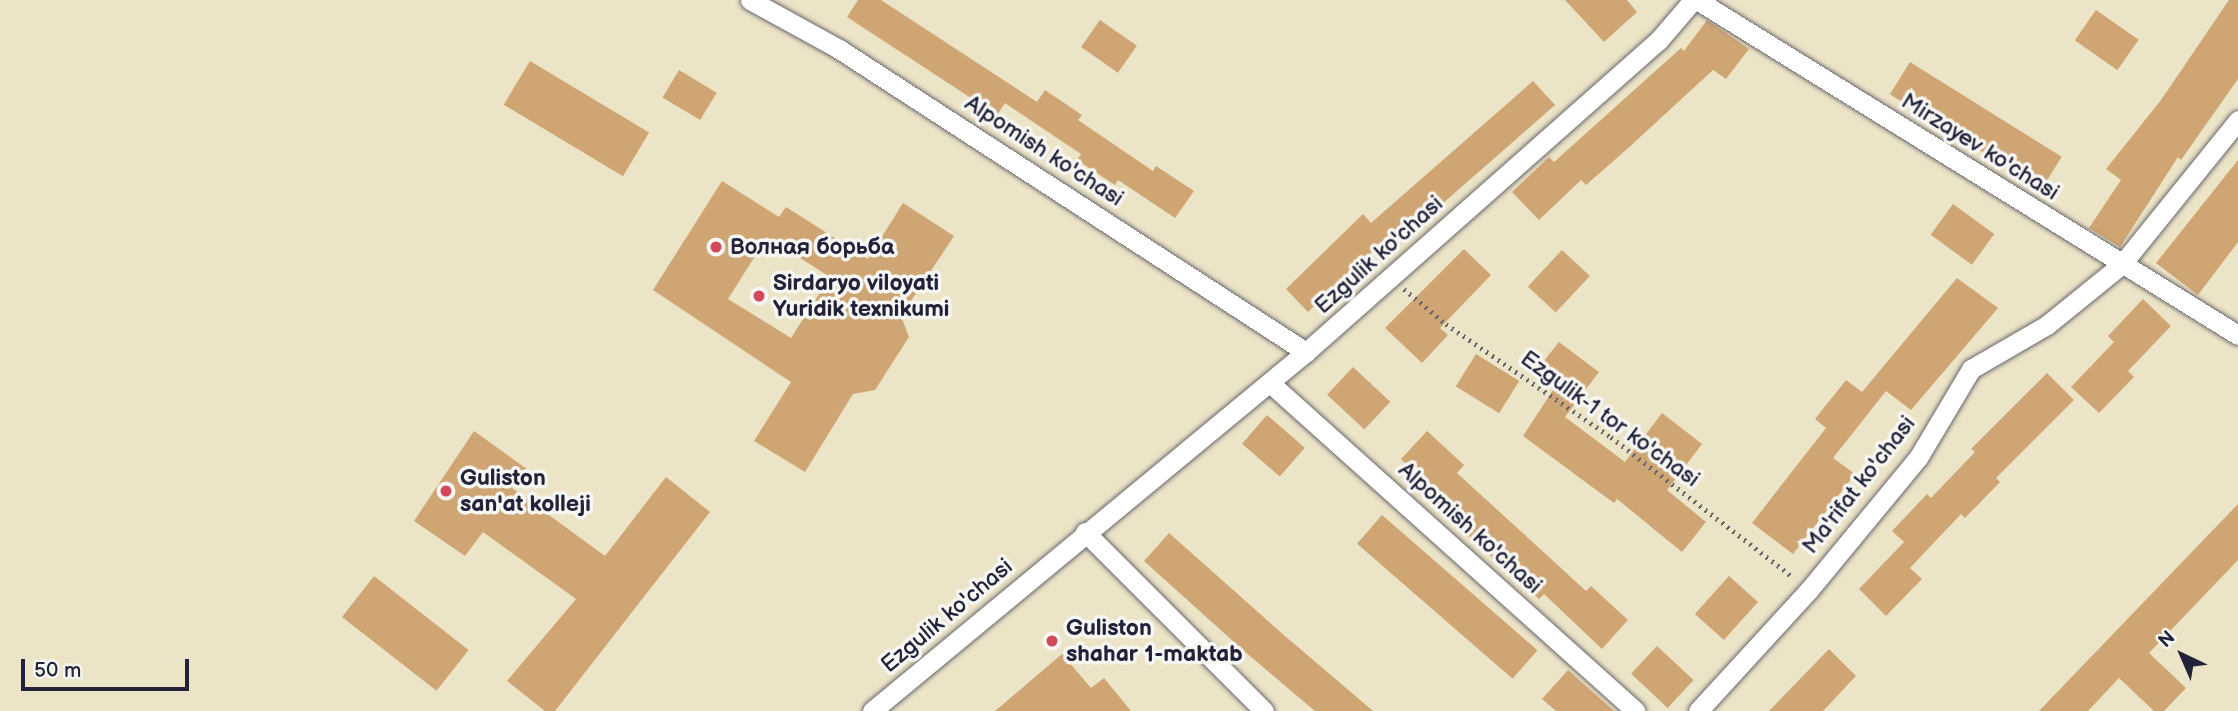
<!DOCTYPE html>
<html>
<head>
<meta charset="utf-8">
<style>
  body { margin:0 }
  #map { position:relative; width:2238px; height:711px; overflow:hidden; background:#ece4c7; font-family:"Balsamiq Sans",sans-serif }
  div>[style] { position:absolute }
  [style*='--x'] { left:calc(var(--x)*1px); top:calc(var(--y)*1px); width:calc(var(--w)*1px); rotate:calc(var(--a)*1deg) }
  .building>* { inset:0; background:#d0a574; transform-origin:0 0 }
  .path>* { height:4.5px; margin-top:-2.25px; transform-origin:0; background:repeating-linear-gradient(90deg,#69666c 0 2px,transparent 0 7px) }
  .roads { filter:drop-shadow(0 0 2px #69666c) drop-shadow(0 0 2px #69666c) }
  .street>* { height:19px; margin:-9.5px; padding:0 9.5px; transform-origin:9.5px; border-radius:9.5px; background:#fff }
  .dots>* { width:19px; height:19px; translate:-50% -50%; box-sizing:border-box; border:4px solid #f6f6f2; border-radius:50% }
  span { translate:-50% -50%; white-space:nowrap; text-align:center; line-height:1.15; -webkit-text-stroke:7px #f6f6f2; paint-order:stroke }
  .street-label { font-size:23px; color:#22223b }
  .poi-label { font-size:23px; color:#22223b; font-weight:700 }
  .left { translate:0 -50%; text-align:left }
  .north { position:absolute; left:2147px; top:620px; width:70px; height:70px; -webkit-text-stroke:5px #f6f6f2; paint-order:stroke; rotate:316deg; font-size:19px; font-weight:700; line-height:28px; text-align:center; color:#22223b }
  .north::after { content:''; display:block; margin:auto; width:24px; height:32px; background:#22223b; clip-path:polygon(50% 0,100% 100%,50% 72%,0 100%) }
  .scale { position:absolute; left:21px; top:659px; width:168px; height:32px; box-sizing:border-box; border:4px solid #22223b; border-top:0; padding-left:9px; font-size:21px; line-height:24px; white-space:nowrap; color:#22223b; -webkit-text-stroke:5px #f6f6f2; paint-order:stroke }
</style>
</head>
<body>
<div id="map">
  <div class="building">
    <div style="clip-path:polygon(858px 0,881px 0,1037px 102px,1045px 90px,1082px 115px,1078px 120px,1153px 171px,1156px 166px,1194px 191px,1175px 218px,1118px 180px,1115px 185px,1077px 160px,1081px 154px,1005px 103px,997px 115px,847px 17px)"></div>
    <div style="clip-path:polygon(1565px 0,1627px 0,1637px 12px,1604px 42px)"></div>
    <div style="clip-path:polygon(2229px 0,2238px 0,2238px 79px,2181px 160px,2178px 157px,2120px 247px,2089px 228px,2121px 180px,2106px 169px,2161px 100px)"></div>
    <div style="left:2096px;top:10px;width:52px;height:37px;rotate:35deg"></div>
    <div style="left:1100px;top:20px;width:45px;height:33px;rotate:35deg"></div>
    <div style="clip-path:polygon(1707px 20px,1749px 49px,1726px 79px,1713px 70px,1626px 150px,1586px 185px,1581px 180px,1539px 220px,1512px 192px,1549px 157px,1554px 162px,1681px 48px,1684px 51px)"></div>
    <div style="left:530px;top:61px;width:139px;height:51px;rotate:31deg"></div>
    <div style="left:1910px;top:62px;width:179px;height:38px;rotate:32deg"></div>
    <div style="left:679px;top:70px;width:44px;height:32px;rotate:31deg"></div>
    <div style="clip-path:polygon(1533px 81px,1555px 105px,1418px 225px,1410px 216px,1308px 312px,1286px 289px,1363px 214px,1371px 223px)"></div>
    <div style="clip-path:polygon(2238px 160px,2238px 242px,2198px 295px,2156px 263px)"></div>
    <div style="clip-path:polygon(evenodd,722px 181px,779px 217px,786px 207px,868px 259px,903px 203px,954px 236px,901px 316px,909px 337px,875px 390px,853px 394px,805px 472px,754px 441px,791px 382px,653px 290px,722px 181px,767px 237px,830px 277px,791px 338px,728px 299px,767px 237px)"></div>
    <div style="left:1953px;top:204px;width:51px;height:38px;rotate:36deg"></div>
    <div style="clip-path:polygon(1464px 249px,1491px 275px,1440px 328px,1448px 335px,1422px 363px,1385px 328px)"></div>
    <div style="left:1562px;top:250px;width:38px;height:50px;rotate:43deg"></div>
    <div style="clip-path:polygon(1957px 278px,1998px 308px,1911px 410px,1886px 391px,1833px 458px,1855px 474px,1793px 554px,1752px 523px,1826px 428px,1815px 419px,1846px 380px,1862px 392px)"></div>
    <div style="clip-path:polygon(2143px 299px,2171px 326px,2128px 371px,2134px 377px,2099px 413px,2071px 387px,2114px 342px,2108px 336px)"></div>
    <div style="clip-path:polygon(1559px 342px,1599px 372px,1565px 417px,1625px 462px,1662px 413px,1702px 444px,1667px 490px,1706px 522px,1682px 552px,1617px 499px,1614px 503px,1523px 436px,1555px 387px,1535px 372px)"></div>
    <div style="left:1476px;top:354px;width:51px;height:38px;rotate:32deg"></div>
    <div style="left:1353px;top:367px;width:51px;height:38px;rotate:43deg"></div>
    <div style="clip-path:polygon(2047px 373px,2074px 400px,1996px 478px,2000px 482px,1965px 518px,1961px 514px,1910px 568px,1922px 579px,1886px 616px,1859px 589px,1904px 542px,1892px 531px,1927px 494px,1931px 498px,1975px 452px,1971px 449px)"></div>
    <div style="left:1267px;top:415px;width:50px;height:38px;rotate:41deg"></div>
    <div style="clip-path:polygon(474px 431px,527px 469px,512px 488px,605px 556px,666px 477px,710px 512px,555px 711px,545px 711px,507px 681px,576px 599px,483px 532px,465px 556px,414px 521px)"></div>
    <div style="clip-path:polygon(1427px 431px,1464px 465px,1457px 473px,1586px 591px,1591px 586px,1628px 620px,1602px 649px,1544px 594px,1539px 599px,1447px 517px,1454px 509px,1401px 459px)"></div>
    <div style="clip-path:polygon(2238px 504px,2238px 560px,2149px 653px,2186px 688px,2164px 711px,2154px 711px,2119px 678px,2088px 711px,2039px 711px)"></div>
    <div style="left:1382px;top:515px;width:206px;height:38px;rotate:41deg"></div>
    <div style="clip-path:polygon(1169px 533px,1285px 636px,1373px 711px,1315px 711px,1244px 651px,1144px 561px)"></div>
    <div style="left:374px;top:576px;width:120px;height:52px;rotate:38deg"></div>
    <div style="left:1729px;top:576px;width:39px;height:51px;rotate:42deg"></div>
    <div style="left:1657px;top:646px;width:50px;height:38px;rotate:43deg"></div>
    <div style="clip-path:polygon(1829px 649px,1856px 676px,1823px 711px,1769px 711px)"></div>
    <div style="clip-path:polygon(1062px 654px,1091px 688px,1104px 678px,1131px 711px,995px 711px)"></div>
    <div style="clip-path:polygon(1568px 670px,1614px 711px,1556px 711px,1542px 699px)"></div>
  </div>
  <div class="path">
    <div style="--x:1404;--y:289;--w:55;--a:39.8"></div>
    <div style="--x:1446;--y:324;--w:200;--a:34.4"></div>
    <div style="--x:1611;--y:437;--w:230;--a:37.6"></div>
  </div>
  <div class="roads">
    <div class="street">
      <div style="--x:750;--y:0;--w:102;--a:28.8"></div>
      <div style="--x:839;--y:49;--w:557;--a:32.98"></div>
      <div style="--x:1697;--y:0;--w:636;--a:31.77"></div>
      <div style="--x:1270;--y:383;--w:491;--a:41.9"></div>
      <div style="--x:1085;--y:532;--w:253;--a:45"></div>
      <div style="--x:872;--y:711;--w:563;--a:-39.6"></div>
      <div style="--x:1306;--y:352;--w:470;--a:-41.5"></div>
      <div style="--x:1658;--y:41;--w:54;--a:-49.5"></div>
      <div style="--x:1698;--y:711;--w:164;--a:-47.5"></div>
      <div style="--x:1809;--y:590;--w:171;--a:-50.5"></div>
      <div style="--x:1918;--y:458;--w:104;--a:-59.2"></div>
      <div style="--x:1971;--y:369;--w:88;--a:-30.1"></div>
      <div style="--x:2047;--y:325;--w:97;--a:-39.1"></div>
      <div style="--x:2122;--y:264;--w:185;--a:-51.1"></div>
    </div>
  </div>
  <div class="dots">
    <div style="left:716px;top:247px;background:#d1495b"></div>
    <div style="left:759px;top:296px;background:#d1495b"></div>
    <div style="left:446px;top:491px;background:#d1495b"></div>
    <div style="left:1052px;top:641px;background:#d1495b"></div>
  </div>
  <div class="street-label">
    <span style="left:1980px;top:147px;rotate:32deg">Mirzayev ko'chasi</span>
    <span style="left:1044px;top:151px;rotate:33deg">Alpomish ko'chasi</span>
    <span style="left:1379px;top:255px;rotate:-42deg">Ezgulik ko'chasi</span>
    <span style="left:1610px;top:419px;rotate:36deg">Ezgulik-1 tor ko'chasi</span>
    <span style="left:1859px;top:485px;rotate:-52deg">Ma'rifat ko'chasi</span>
    <span style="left:1470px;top:528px;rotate:42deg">Alpomish ko'chasi</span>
    <span style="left:947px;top:616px;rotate:-40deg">Ezgulik ko'chasi</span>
  </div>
  <div class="poi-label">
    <span class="left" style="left:730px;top:247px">Волная борьба</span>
    <span class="left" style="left:773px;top:296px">Sirdaryo viloyati<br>Yuridik texnikumi</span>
    <span class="left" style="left:460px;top:491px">Guliston<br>san'at kolleji</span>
    <span class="left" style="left:1066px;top:641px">Guliston<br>shahar 1-maktab</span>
  </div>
  <div class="north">N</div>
  <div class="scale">50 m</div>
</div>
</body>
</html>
